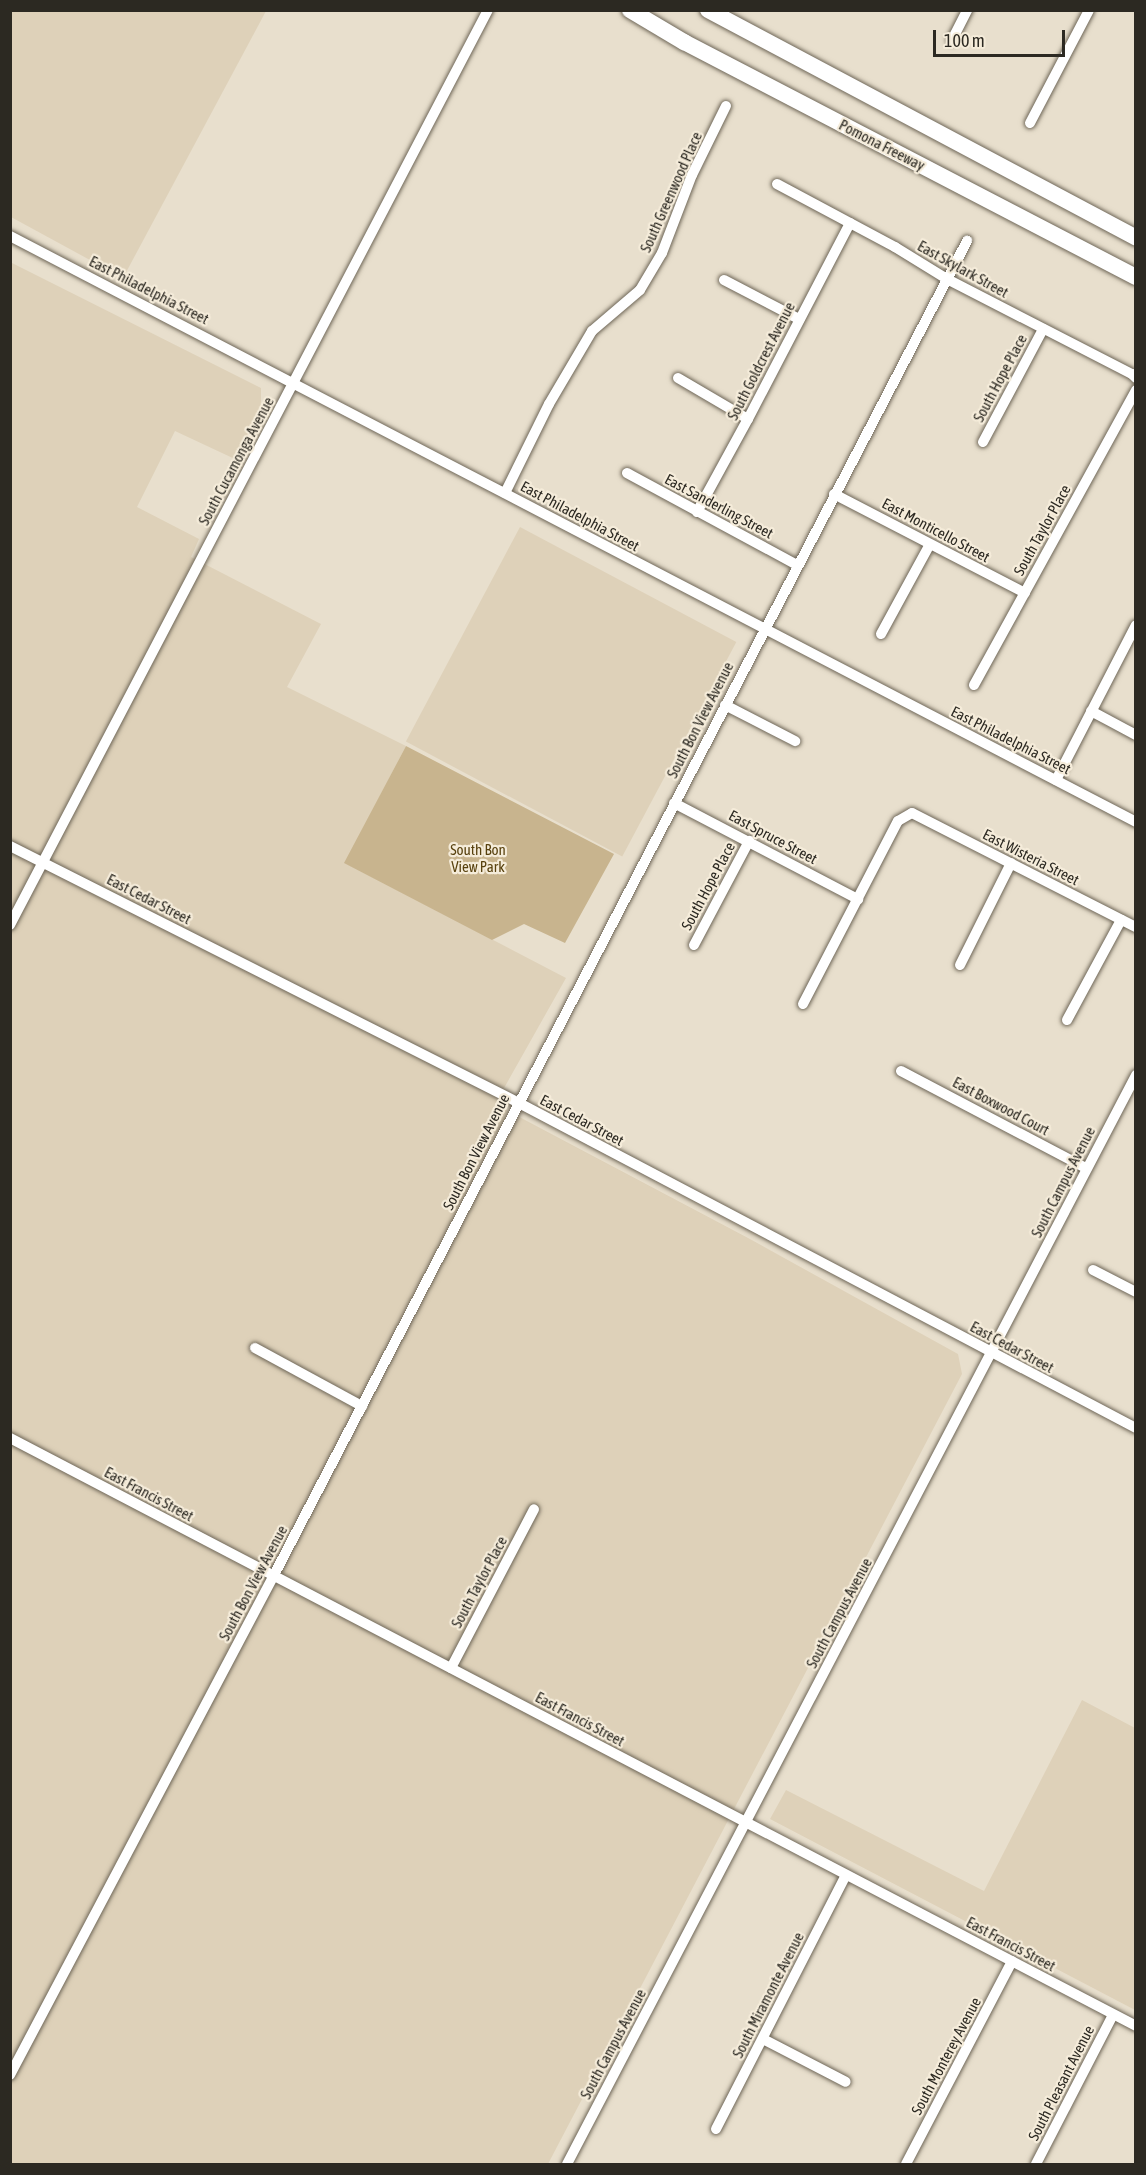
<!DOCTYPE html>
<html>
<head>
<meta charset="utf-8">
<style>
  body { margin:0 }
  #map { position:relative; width:1146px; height:2175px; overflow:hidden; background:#e8dfcd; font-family:"Asap Condensed",sans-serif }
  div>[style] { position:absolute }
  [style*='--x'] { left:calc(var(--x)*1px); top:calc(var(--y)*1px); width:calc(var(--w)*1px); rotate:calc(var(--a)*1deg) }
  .built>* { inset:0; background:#ded1b9; transform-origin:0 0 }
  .green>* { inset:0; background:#c8b48e }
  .roads { filter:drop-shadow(0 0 2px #6e6657) drop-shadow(0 0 2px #6e6657) }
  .minor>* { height:10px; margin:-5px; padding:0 5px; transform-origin:5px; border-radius:5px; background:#fff }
  .highway>* { height:16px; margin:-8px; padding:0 8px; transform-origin:8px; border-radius:8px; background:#fff }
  span { translate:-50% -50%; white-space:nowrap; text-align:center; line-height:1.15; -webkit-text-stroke:4.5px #f5ecda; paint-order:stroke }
  .street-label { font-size:15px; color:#2c2922 }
  .park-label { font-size:15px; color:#58410e }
  .frame { position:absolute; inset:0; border:12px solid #2c2922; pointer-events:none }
  .scale { position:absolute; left:933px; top:30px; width:132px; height:27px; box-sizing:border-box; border:3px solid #2c2922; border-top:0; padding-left:8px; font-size:18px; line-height:21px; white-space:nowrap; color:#2c2922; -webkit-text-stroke:4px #f5ecda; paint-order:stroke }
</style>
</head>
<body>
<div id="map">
  <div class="built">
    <div style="clip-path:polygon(10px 11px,266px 11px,123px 278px,11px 217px)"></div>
    <div style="clip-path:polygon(10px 262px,261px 388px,261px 405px,237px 460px,175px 431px,137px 507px,199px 539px,191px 557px,321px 624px,287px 687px,406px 746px,345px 863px,566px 978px,495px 1104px,748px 1238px,958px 1354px,962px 1374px,548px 2164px,11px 2164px)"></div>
    <div style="left:520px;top:527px;width:245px;height:243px;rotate:28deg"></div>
    <div style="clip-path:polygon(1082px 1700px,1135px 1728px,1135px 2010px,770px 1819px,786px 1790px,984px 1891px)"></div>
  </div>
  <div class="green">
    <div style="clip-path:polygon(406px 746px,614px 854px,565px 943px,524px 924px,492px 940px,344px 863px)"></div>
  </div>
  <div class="roads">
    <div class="minor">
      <div style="--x:952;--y:40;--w:34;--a:-63"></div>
      <div style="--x:1030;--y:123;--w:127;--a:-62.4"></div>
      <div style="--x:777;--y:184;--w:134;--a:28.1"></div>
      <div style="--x:895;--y:247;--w:61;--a:31.6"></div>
      <div style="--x:947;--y:279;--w:208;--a:27.2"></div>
      <div style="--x:1132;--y:374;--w:6;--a:45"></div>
      <div style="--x:10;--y:236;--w:1269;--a:27.49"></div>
      <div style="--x:724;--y:280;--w:85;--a:27.5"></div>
      <div style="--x:678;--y:378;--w:81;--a:30.4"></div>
      <div style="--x:983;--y:442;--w:128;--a:-62"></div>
      <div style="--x:627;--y:473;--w:193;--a:28.4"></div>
      <div style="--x:505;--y:493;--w:99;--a:-63.7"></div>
      <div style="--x:549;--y:404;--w:85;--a:-59.5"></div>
      <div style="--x:592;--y:331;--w:63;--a:-40.5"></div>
      <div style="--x:640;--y:290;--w:43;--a:-59.3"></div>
      <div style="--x:662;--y:253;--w:84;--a:-69"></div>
      <div style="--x:692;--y:175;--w:77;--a:-63.8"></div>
      <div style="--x:834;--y:494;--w:215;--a:27.4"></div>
      <div style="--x:697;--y:512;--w:106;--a:-61.3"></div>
      <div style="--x:748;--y:419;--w:221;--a:-62.5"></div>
      <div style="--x:881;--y:634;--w:102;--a:-61.4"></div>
      <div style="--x:974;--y:685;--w:337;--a:-61.2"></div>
      <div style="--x:725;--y:705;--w:79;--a:27.2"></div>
      <div style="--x:1091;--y:711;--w:51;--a:28.1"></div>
      <div style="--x:1056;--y:780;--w:174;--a:-62.7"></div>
      <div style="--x:674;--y:803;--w:208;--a:27.6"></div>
      <div style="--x:10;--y:846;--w:570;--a:26.79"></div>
      <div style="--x:519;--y:1103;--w:697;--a:27.78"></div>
      <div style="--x:10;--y:925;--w:1032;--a:-62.42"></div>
      <div style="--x:694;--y:945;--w:118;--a:-62.1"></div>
      <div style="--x:960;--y:965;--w:114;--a:-63.4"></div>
      <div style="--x:803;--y:1004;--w:206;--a:-62.6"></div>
      <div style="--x:898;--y:821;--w:16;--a:-30"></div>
      <div style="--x:912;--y:813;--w:251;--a:27"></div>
      <div style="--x:1067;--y:1020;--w:114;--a:-61.6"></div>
      <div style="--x:901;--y:1071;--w:209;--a:27.7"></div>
      <div style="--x:1093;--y:1270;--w:48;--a:27.1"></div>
      <div style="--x:255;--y:1348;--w:122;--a:28.5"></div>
      <div style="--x:10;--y:1438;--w:1270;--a:27.57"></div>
      <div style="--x:451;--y:1668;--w:179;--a:-62.4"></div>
      <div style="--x:763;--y:2039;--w:93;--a:27.4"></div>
      <div style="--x:10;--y:2075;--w:563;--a:-62.16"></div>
      <div style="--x:273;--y:1577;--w:1506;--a:-62.55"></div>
      <div style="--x:716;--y:2129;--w:285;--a:-62.9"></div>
      <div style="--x:567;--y:2164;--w:1229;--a:-62.41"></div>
      <div style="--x:906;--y:2164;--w:229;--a:-62.4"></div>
      <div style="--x:1036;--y:2164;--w:168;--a:-62.7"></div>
    </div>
    <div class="highway">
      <div style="--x:630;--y:10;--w:63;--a:30.7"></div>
      <div style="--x:684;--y:42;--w:509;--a:27.47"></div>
      <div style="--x:708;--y:10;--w:485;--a:28"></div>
    </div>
  </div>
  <div class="street-label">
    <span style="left:882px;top:145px;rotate:27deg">Pomona Freeway</span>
    <span style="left:671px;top:192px;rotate:-66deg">South Greenwood Place</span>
    <span style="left:963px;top:269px;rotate:29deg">East Skylark Street</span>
    <span style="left:149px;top:290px;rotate:27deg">East Philadelphia Street</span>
    <span style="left:761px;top:361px;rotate:-63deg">South Goldcrest Avenue</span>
    <span style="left:1000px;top:378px;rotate:-62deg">South Hope Place</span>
    <span style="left:236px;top:461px;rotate:-62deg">South Cucamonga Avenue</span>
    <span style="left:719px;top:506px;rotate:28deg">East Sanderling Street</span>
    <span style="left:580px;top:516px;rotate:28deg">East Philadelphia Street</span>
    <span style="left:936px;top:530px;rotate:28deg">East Monticello Street</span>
    <span style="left:1042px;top:530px;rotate:-61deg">South Taylor Place</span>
    <span style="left:700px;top:720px;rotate:-63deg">South Bon View Avenue</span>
    <span style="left:1011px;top:740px;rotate:27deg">East Philadelphia Street</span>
    <span style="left:773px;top:837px;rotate:28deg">East Spruce Street</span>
    <span style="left:1031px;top:857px;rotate:27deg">East Wisteria Street</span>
    <span style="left:708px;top:886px;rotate:-62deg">South Hope Place</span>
    <span style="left:149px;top:899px;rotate:27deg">East Cedar Street</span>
    <span style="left:1001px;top:1106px;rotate:28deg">East Boxwood Court</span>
    <span style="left:582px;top:1120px;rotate:28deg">East Cedar Street</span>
    <span style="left:476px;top:1152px;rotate:-63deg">South Bon View Avenue</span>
    <span style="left:1063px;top:1182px;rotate:-63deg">South Campus Avenue</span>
    <span style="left:1012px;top:1347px;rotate:28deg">East Cedar Street</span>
    <span style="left:149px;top:1494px;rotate:28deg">East Francis Street</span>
    <span style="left:479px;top:1582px;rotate:-62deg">South Taylor Place</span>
    <span style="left:253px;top:1583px;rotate:-62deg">South Bon View Avenue</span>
    <span style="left:839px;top:1613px;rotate:-62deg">South Campus Avenue</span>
    <span style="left:580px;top:1719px;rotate:28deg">East Francis Street</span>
    <span style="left:1011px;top:1944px;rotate:28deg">East Francis Street</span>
    <span style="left:768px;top:1995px;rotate:-63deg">South Miramonte Avenue</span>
    <span style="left:613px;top:2044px;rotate:-62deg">South Campus Avenue</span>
    <span style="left:946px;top:2056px;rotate:-62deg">South Monterey Avenue</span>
    <span style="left:1061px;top:2083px;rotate:-63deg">South Pleasant Avenue</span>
  </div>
  <div class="park-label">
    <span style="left:478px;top:858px">South Bon<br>View Park</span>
  </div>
  <div class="frame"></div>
  <div class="scale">100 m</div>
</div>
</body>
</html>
